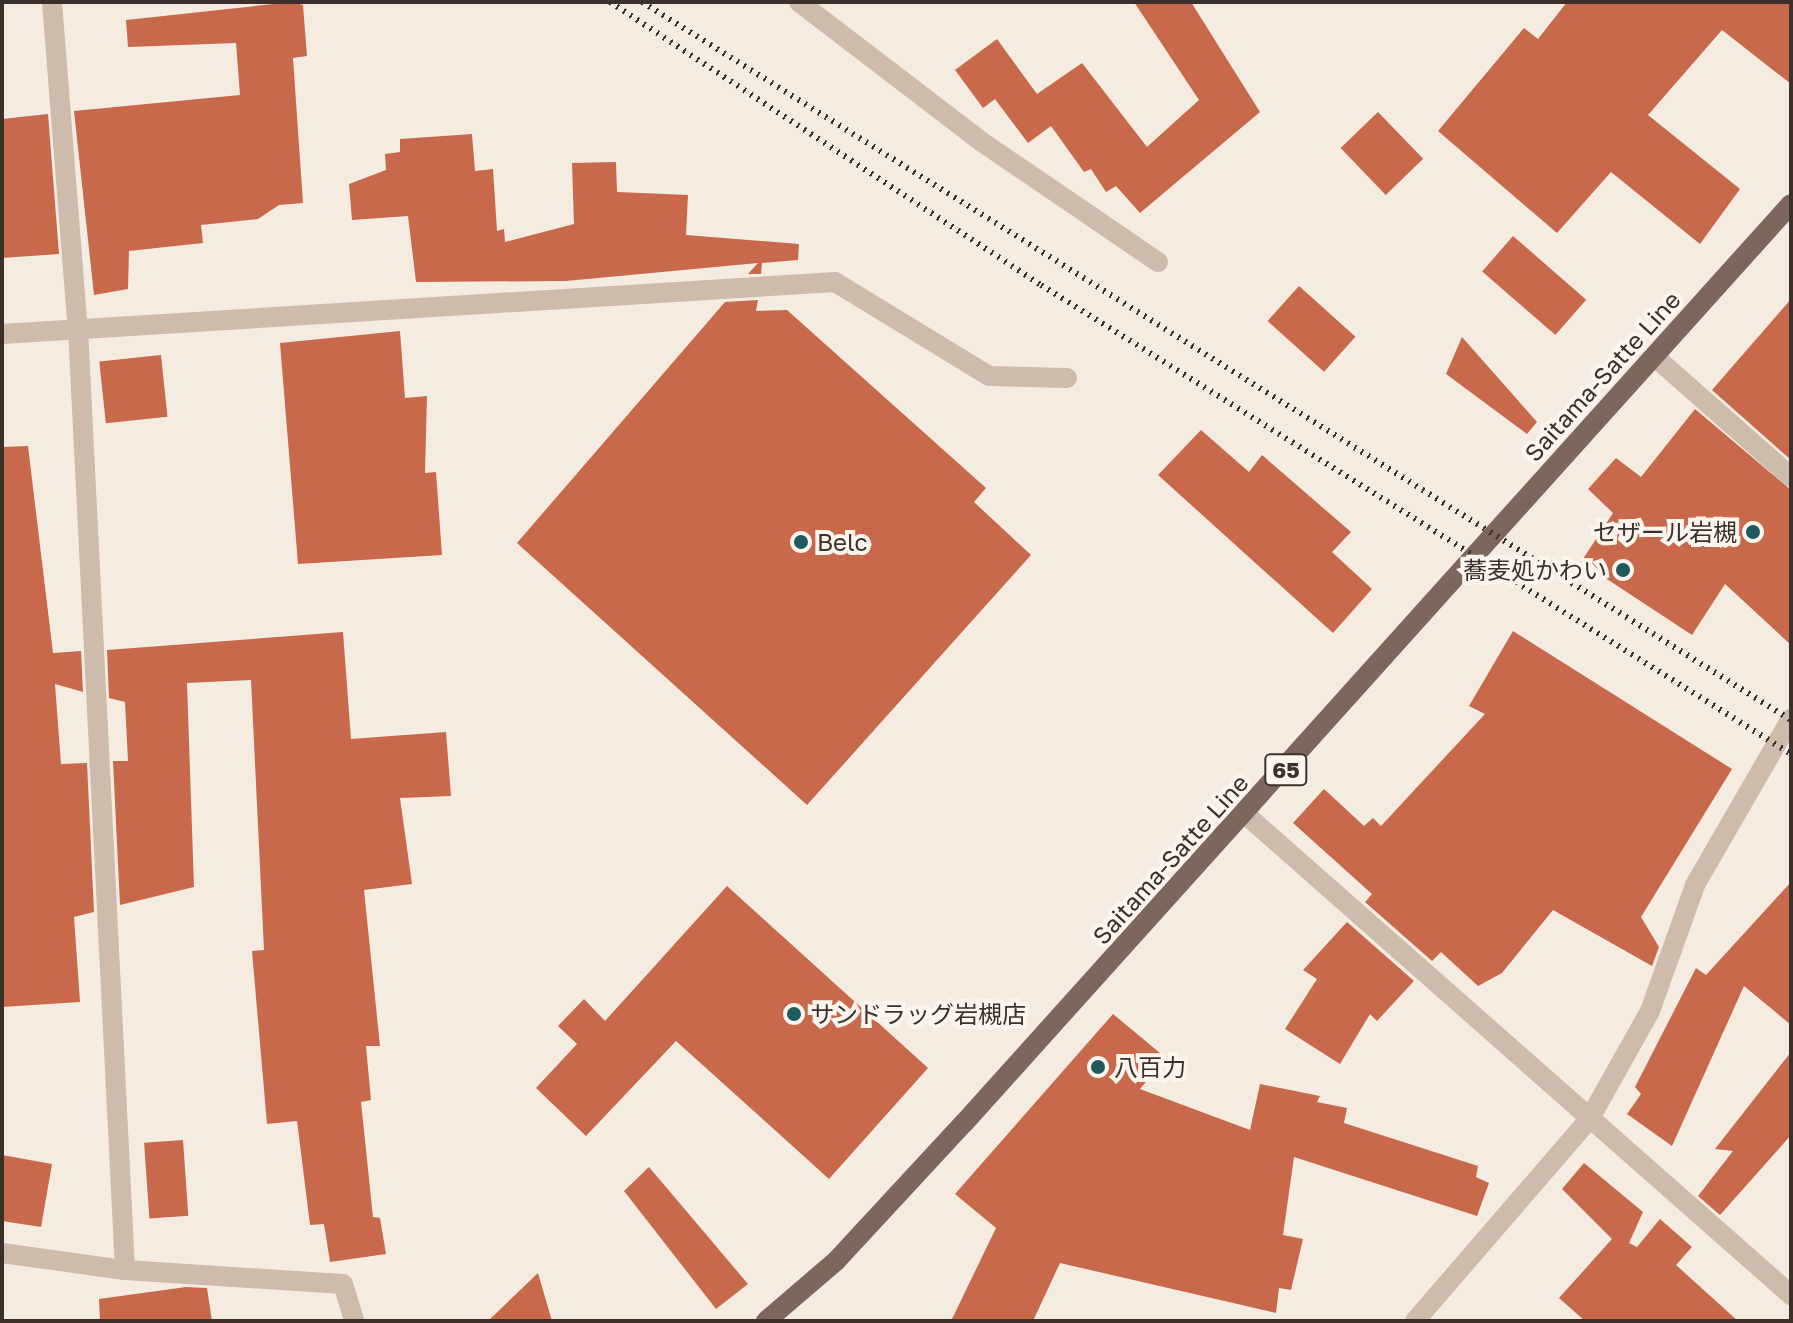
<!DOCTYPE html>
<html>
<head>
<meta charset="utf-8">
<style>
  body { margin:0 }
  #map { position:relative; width:1793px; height:1323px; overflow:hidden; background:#f4ebe1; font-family:"Golos Text","Noto Sans JP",sans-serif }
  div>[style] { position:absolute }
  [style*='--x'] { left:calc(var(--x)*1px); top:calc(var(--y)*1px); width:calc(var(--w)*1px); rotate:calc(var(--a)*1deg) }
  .building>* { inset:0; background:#c8694b; transform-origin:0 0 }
  .pedestrian>* { height:20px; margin:-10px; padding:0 10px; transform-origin:10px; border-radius:10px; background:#cdbbac }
  .minor>* { height:20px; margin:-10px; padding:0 10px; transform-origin:10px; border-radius:10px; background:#cdbbac }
  .primary>* { height:20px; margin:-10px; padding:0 10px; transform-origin:10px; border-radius:10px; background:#7d675c }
  .rail>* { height:6px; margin-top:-3px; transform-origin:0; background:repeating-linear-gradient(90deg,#3b302b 0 2px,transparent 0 8px) }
  .dots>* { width:22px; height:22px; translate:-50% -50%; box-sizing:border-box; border:4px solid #fbf5ee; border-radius:50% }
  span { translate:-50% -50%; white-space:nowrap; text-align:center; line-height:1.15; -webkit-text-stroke:8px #fbf5ee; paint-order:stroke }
  .shield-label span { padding:2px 6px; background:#fbf5ee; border:2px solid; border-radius:6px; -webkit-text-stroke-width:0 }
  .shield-label { font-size:22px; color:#3b302b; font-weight:700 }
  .street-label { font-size:24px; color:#3b302b }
  .poi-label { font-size:24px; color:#3b302b }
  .right { translate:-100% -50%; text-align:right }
  .left { translate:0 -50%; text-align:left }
  .frame { position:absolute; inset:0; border:4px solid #3b302b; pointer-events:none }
</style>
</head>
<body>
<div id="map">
  <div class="building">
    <div style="clip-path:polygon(292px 2px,303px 5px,307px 56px,293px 58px,303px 203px,279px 205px,258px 219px,201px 225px,203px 243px,129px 251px,128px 289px,94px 295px,74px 111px,240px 95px,236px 43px,128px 47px,126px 20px)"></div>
    <div style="clip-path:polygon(1134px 2px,1191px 2px,1260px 112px,1140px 213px,1116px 186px,1106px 192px,1091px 169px,1084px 172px,1051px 126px,1028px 143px,995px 99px,983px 108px,955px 70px,997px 39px,1037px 94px,1082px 63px,1147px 147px,1199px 100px)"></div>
    <div style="clip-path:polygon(1567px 2px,1791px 2px,1791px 84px,1722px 30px,1648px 115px,1740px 189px,1700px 244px,1611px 172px,1557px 233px,1438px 131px,1524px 28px,1538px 39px)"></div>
    <div style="left:1378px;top:112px;width:65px;height:52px;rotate:46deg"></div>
    <div style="clip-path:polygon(48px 114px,59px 254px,2px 258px,2px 119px)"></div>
    <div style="clip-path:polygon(472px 134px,475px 171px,493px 169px,497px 231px,504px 229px,505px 242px,574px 224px,572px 163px,616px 162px,617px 192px,688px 195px,686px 235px,799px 244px,798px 260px,762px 263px,761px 274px,748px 274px,758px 263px,566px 281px,416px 282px,408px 216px,352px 220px,349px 184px,386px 170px,385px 154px,400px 152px,400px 139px)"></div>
    <div style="left:1513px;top:236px;width:97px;height:47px;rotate:41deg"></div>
    <div style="left:1299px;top:286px;width:76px;height:47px;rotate:42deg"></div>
    <div style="clip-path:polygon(1791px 299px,1791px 460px,1712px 390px)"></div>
    <div style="clip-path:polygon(758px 300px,756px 311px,787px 310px,986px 488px,974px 502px,1031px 555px,807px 805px,517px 543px,725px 302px)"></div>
    <div style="clip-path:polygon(400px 331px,405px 398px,427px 396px,425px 473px,436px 472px,442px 555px,298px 564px,280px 343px)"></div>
    <div style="clip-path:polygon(1462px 337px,1537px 422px,1527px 434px,1446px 374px)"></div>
    <div style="left:161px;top:355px;width:62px;height:62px;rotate:84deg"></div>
    <div style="clip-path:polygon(1695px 409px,1791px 490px,1791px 645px,1725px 584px,1692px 635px,1581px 562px,1613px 513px,1588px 489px,1616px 458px,1641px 477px)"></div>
    <div style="clip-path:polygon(1201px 430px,1249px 472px,1262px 455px,1351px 532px,1332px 552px,1372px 589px,1333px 633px,1158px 475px)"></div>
    <div style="clip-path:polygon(28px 446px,53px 653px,81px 651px,83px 692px,55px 684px,61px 764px,87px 763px,94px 912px,74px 917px,80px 1002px,2px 1007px,2px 447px)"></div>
    <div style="clip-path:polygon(1513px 631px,1732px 769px,1641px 917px,1659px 947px,1652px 966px,1553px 910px,1502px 973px,1478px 986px,1441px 952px,1432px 961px,1365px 902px,1372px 894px,1293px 823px,1324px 789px,1364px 826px,1373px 818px,1381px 826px,1485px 714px,1469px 706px)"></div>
    <div style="clip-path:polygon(343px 632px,351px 739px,446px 732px,451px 796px,400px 798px,412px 884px,364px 890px,380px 1046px,366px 1046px,371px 1100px,361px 1102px,373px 1217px,380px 1218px,386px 1254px,330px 1262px,324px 1224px,310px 1225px,297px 1121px,267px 1124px,252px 951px,264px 950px,251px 680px,187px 683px,194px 887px,120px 905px,113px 761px,128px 761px,125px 702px,109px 698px,107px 650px)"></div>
    <div style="clip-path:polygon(1791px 882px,1791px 1025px,1744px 986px,1672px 1146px,1627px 1114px,1641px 1094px,1635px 1087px,1696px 968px,1706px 975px)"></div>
    <div style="clip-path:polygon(727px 886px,928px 1068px,829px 1179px,676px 1041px,586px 1136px,536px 1088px,577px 1044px,558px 1026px,584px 999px,605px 1021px)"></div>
    <div style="clip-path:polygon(1347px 922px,1414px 981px,1377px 1021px,1370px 1014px,1340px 1064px,1285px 1029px,1317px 979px,1303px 970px)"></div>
    <div style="clip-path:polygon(1113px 1014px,1166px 1058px,1140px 1089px,1250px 1130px,1260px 1084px,1320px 1096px,1317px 1102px,1347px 1108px,1344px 1123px,1478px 1166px,1476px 1177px,1489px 1183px,1477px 1216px,1294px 1157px,1283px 1235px,1303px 1239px,1291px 1290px,1279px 1288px,1276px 1313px,1060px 1263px,1033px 1321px,951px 1321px,996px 1228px,955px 1194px)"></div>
    <div style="clip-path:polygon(1791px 1052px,1791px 1135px,1720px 1215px,1698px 1196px,1733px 1151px,1715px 1149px)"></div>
    <div style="left:183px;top:1140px;width:76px;height:39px;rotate:86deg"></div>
    <div style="clip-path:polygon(2px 1155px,52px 1164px,41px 1227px,2px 1221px)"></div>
    <div style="clip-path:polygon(1584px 1163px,1643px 1212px,1629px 1243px,1637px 1247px,1660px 1219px,1692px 1247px,1676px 1265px,1738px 1321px,1585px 1321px,1559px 1298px,1612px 1239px,1562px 1189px)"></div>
    <div style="clip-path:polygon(649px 1167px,748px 1284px,716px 1309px,624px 1191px)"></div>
    <div style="clip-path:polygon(538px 1273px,552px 1321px,488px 1321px)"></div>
    <div style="clip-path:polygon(186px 1287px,207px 1288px,212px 1321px,100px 1321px,99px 1299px)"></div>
  </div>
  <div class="pedestrian">
    <div style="--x:799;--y:2;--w:230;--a:37.4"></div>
    <div style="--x:982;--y:142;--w:213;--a:34.3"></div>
  </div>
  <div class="minor">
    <div style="--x:52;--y:2;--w:328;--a:85.5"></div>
    <div style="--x:78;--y:329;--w:942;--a:87.14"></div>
    <div style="--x:2;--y:334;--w:835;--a:-3.57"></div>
    <div style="--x:835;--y:282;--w:180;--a:31.4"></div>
    <div style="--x:989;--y:376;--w:78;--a:1.5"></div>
    <div style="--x:1655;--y:357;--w:181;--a:41.4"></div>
    <div style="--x:1245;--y:814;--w:728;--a:41.38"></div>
    <div style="--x:2;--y:1253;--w:124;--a:7.9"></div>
    <div style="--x:125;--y:1270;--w:218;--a:3.7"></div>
    <div style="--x:343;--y:1284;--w:39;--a:73"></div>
    <div style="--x:1415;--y:1321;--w:268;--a:-49.2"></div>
    <div style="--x:1590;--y:1118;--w:123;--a:-60.7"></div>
    <div style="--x:1650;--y:1011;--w:134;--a:-70.3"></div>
    <div style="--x:1695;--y:885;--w:192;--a:-60"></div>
  </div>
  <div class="primary">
    <div style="--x:766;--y:1321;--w:92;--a:-40.6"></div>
    <div style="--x:836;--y:1261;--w:188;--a:-47.2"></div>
    <div style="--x:964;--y:1123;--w:1236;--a:-48.02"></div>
  </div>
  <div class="rail">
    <div style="--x:610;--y:2;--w:516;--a:33.29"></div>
    <div style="--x:1041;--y:285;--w:885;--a:32.02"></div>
    <div style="--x:642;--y:2;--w:1355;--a:32"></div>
  </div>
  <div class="dots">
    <div style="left:1753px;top:532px;background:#1f5a5e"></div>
    <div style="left:801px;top:542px;background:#1f5a5e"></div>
    <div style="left:1623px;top:570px;background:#1f5a5e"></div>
    <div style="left:794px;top:1014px;background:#1f5a5e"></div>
    <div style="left:1098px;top:1067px;background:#1f5a5e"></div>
  </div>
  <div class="shield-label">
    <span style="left:1286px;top:770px">65</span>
  </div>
  <div class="street-label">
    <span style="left:1602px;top:376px;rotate:-48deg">Saitama-Satte Line</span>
    <span style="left:1170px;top:859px;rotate:-48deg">Saitama-Satte Line</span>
  </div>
  <div class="poi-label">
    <span class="right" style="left:1737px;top:532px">セザール岩槻</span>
    <span class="left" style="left:817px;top:542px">Belc</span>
    <span class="right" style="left:1607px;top:570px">蕎麦処かわい</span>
    <span class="left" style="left:810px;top:1014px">サンドラッグ岩槻店</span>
    <span class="left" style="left:1114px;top:1067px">八百力</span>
  </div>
  <div class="frame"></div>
</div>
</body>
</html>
